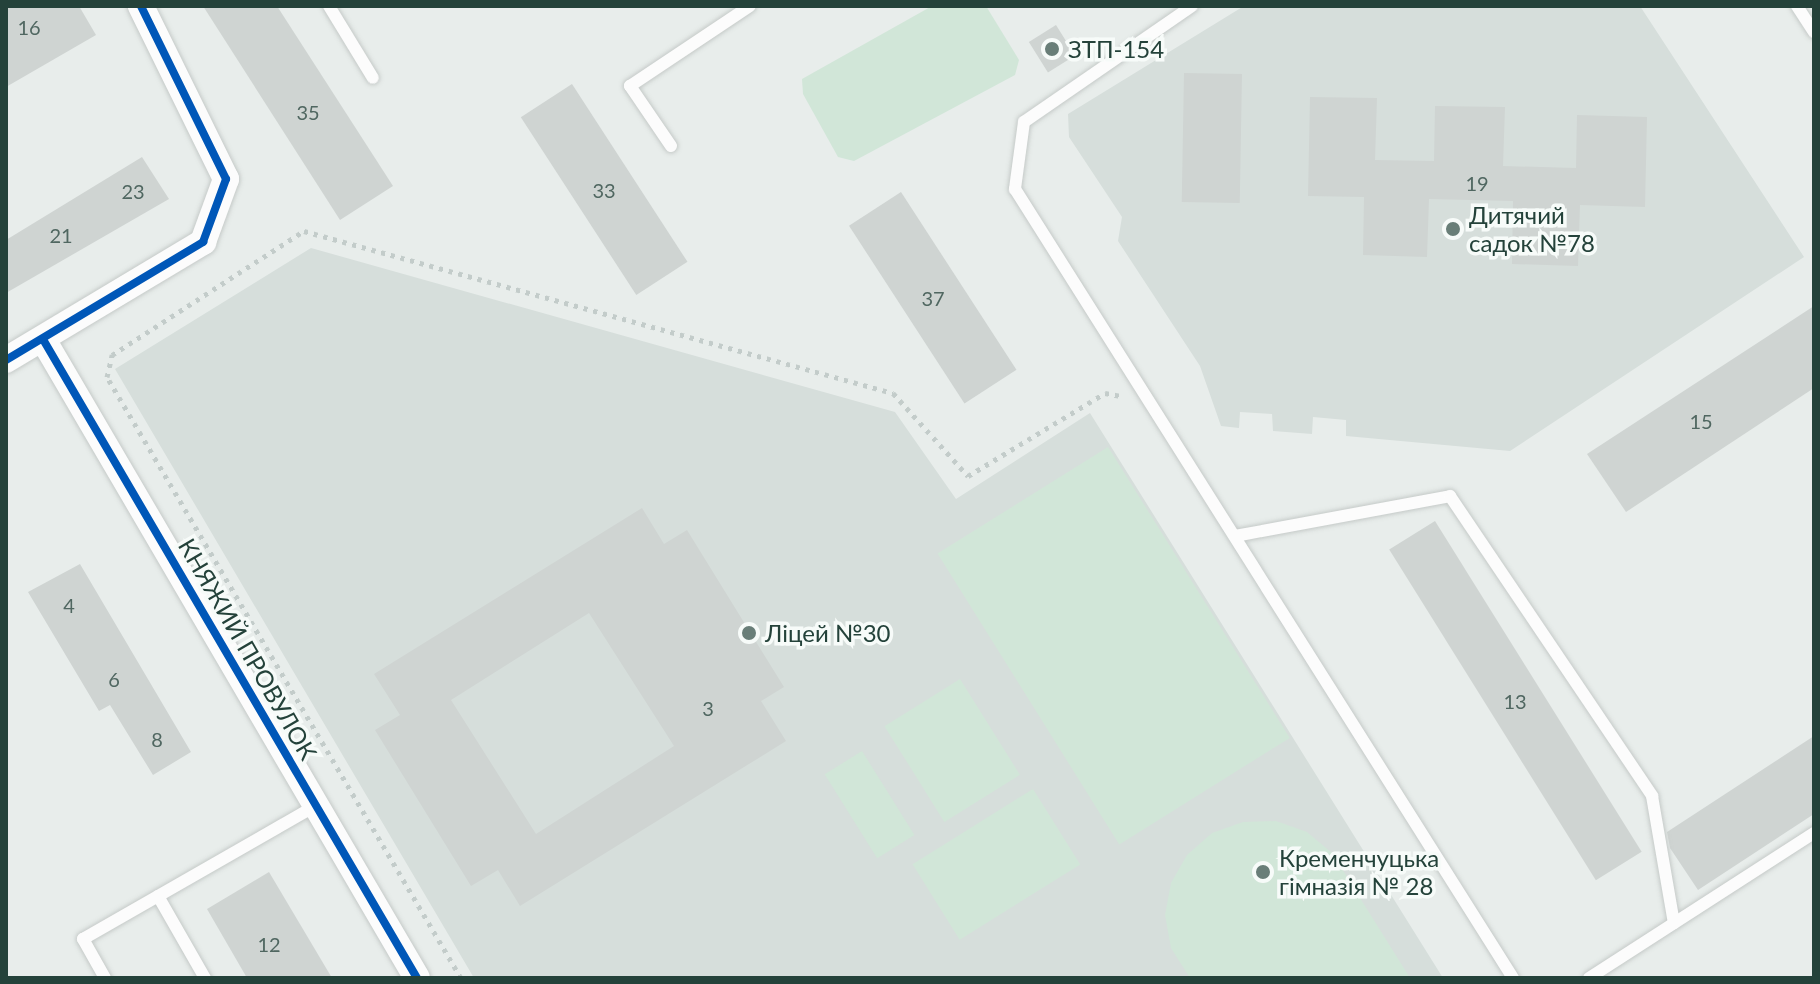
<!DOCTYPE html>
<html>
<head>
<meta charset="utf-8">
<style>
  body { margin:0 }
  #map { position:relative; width:1820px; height:984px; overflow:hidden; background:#e8edeb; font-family:Lato,sans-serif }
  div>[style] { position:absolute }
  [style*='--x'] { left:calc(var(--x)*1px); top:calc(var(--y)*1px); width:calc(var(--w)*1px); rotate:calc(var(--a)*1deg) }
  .built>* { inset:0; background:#d6dedb }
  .green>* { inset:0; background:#d1e6d8; transform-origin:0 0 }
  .building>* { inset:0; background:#cfd4d2; transform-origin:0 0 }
  .path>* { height:5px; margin-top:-2.5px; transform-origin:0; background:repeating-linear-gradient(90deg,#c3ccca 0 4px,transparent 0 10px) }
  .roads { filter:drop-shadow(0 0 2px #c5cac8) drop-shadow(0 0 2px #c5cac8) }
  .service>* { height:12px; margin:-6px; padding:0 6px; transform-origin:6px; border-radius:6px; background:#fcfcfc }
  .minor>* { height:26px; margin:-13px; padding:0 13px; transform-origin:13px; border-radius:13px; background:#fcfcfc }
  .cycleway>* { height:8px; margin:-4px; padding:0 4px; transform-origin:4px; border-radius:4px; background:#0057b8 }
  .dots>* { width:22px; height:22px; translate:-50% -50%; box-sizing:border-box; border:4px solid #f7fbf9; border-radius:50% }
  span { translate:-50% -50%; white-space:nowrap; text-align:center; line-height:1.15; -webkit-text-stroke:7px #f7fbf9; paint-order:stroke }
  .number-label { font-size:20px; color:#506761 }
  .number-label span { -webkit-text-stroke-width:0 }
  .poi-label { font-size:24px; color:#24423a }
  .left { translate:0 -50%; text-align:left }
  .street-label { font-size:24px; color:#24423a }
  .frame { position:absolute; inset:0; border:8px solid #24423a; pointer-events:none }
</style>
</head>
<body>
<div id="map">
  <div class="built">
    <div style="clip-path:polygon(1244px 6px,1640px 6px,1804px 257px,1510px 451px,1346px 436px,1346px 420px,1313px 417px,1312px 434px,1273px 431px,1272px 414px,1240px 412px,1239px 428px,1221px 426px,1200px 366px,1118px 241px,1122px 217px,1069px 137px,1068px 114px)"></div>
    <div style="clip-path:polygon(311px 248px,895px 412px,956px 499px,1090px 413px,1443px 978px,474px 978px,115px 369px)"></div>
  </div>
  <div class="green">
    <div style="clip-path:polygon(932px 6px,986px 6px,1019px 60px,1015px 75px,854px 161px,838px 157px,803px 94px,802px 79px)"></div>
    <div style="left:1108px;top:447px;width:343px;height:201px;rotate:58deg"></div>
    <div style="left:960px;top:679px;width:113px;height:89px;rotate:58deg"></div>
    <div style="left:862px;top:751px;width:99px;height:44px;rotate:58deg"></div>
    <div style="left:1033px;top:789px;width:89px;height:142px;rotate:58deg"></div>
    <div style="clip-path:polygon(1276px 821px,1307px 832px,1332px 853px,1410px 978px,1190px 978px,1171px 948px,1165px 915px,1171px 883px,1187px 855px,1212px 833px,1243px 822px)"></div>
  </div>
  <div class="building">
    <div style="clip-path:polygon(6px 6px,79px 6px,96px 35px,6px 87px)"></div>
    <div style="clip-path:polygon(203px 6px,277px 6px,393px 186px,340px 220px)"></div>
    <div style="left:1056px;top:25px;width:36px;height:32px;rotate:58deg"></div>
    <div style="left:1184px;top:73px;width:58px;height:129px;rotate:1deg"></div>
    <div style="left:572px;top:84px;width:212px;height:61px;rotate:57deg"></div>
    <div style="clip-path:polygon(1310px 97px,1377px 98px,1375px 160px,1434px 161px,1435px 106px,1505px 107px,1503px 166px,1576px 168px,1577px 115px,1647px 117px,1645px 207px,1580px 205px,1578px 266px,1512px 264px,1513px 201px,1429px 199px,1427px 257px,1363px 255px,1364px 197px,1308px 196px)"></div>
    <div style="clip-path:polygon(142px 157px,169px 199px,6px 293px,6px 240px)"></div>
    <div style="left:901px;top:192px;width:212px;height:62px;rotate:57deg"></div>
    <div style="clip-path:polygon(1814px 306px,1814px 388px,1626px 512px,1587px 454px)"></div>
    <div style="clip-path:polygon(evenodd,642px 508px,664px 544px,687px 530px,784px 687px,761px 701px,786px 741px,520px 906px,498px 870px,471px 886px,375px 730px,400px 715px,374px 674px,642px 508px,589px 613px,674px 746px,536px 834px,451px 700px,589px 613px)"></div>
    <div style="left:1435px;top:521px;width:390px;height:54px;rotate:58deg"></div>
    <div style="clip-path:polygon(80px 564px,191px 752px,153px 775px,110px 705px,99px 711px,28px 592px)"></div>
    <div style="clip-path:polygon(1814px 736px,1814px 814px,1698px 890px,1670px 848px,1667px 832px)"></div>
    <div style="clip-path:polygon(269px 872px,332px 978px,247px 978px,207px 909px)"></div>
  </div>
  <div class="path">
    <div style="--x:461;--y:978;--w:698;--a:-120.5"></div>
    <div style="--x:107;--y:377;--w:23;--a:-77"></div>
    <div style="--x:112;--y:355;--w:229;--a:-32.9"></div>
    <div style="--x:304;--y:231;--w:611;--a:15.38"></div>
    <div style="--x:893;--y:393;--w:112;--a:47.9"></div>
    <div style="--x:968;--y:476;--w:160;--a:-31.2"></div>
    <div style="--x:1105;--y:393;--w:16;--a:11"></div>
  </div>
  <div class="roads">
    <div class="service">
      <div style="--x:329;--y:6;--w:84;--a:58.6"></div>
      <div style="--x:1192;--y:6;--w:204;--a:145.4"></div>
      <div style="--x:1024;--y:122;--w:68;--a:97.7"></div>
      <div style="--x:1015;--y:189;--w:933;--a:57.74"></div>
      <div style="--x:1797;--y:6;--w:31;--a:57"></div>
      <div style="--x:671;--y:146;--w:73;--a:-124.3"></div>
      <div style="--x:630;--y:86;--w:144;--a:-33.7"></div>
      <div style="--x:1235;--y:536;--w:219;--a:-10.5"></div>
      <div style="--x:1450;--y:496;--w:362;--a:56"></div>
      <div style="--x:1652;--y:796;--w:129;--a:80.2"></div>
      <div style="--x:158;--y:896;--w:95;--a:60.2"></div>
      <div style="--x:105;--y:978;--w:45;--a:-119.4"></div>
      <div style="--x:83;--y:939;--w:270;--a:-29.8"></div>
      <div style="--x:1589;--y:978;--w:268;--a:-32.8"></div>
    </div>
    <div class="minor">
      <div style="--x:44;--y:341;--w:738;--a:59.65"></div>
      <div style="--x:6;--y:360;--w:230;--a:-30.9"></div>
      <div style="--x:203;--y:242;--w:67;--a:-69.9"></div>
      <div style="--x:226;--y:179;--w:193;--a:-116.2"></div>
    </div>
  </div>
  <div class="cycleway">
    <div style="--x:44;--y:341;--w:738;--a:59.65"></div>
    <div style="--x:6;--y:360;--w:230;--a:-30.9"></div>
    <div style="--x:203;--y:242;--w:67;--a:-69.9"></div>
    <div style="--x:226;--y:179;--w:193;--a:-116.2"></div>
  </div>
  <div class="dots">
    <div style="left:1052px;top:49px;background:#697e78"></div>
    <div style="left:1453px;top:229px;background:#697e78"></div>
    <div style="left:749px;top:633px;background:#697e78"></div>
    <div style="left:1263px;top:872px;background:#697e78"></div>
  </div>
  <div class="number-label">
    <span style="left:29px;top:27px">16</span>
    <span style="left:308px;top:112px">35</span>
    <span style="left:1477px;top:183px">19</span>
    <span style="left:604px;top:190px">33</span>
    <span style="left:133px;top:191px">23</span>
    <span style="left:61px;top:235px">21</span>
    <span style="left:933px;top:298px">37</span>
    <span style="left:1701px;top:421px">15</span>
    <span style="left:69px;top:605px">4</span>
    <span style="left:114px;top:679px">6</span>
    <span style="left:1515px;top:701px">13</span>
    <span style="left:708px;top:708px">3</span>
    <span style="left:157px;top:739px">8</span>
    <span style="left:269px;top:944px">12</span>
  </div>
  <div class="poi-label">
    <span class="left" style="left:1068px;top:49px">ЗТП-154</span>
    <span class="left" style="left:1469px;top:229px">Дитячий<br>садок №78</span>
    <span class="left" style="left:765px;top:633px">Ліцей №30</span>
    <span class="left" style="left:1279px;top:872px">Кременчуцька<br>гімназія № 28</span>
  </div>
  <div class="street-label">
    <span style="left:248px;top:649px;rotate:60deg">КНЯЖИЙ ПРОВУЛОК</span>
  </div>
  <div class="frame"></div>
</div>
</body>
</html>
